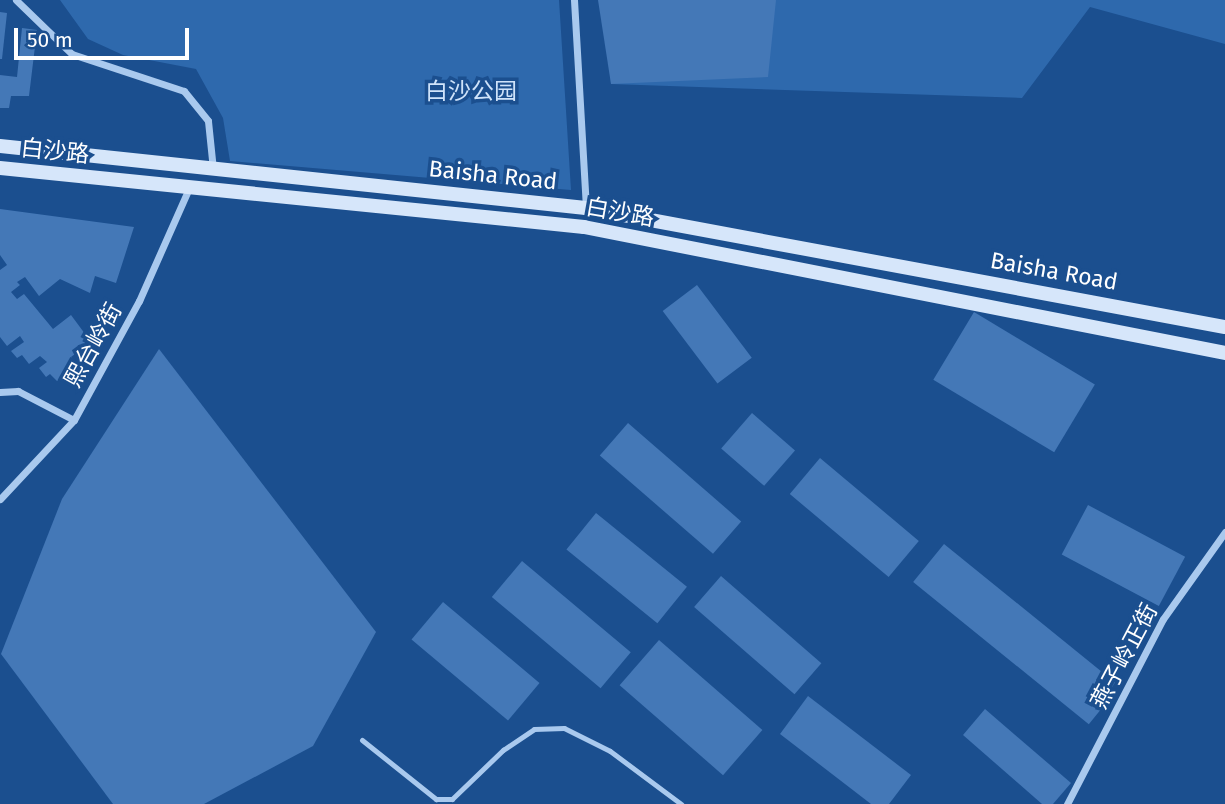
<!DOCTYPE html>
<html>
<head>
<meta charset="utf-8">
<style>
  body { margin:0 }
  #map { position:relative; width:1225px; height:804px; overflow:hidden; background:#1b4f8f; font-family:"Fira Sans","Noto Sans SC",sans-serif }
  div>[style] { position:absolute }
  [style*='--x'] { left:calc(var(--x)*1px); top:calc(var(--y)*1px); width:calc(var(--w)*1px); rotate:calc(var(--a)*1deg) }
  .green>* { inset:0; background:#2e69ad }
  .building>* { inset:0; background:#4478b7; transform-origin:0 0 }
  .lane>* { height:5px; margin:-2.5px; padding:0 2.5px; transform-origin:2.5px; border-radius:2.5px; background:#a9c9ee }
  .street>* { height:7px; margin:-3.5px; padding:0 3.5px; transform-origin:3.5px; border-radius:3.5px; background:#a9c9ee }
  .secondary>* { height:14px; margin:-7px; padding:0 7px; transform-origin:7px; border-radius:7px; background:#d6e6fa }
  span { translate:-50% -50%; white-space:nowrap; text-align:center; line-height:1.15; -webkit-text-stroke:7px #1b4f8f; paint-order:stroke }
  .park-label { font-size:23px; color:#cfe3fa }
  .street-label { font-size:23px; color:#fff }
  .scale { position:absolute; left:14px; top:28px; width:175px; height:32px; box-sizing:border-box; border:4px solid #fff; border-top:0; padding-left:9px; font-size:21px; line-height:24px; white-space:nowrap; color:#fff; -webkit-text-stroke:5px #1b4f8f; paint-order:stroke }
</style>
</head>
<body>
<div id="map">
  <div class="green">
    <div style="clip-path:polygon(60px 0,559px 0,571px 190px,230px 161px,223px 118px,196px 69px,123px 55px,88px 39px)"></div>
    <div style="clip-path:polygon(605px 0,1225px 0,1225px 44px,1090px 7px,1022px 98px,611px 84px)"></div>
  </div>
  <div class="building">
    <div style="clip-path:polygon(598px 0,776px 0,768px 77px,611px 84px)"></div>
    <div style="clip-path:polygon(0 12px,7px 13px,2px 59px,0 59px)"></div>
    <div style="clip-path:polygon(22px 28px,37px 30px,29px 96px,11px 96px,9px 108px,0 108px,0 75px,17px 77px)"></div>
    <div style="clip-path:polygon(0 209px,134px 227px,116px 283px,95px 276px,90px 293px,60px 279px,39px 296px,25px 277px,17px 282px,20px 285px,11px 292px,17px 299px,24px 294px,53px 329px,71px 315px,91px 342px,71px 357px,77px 365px,57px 381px,50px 374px,46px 377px,39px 368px,47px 362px,40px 356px,29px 364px,22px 355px,17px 358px,11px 351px,24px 342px,20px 336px,7px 346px,0 337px,0 270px,7px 265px,0 255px)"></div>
    <div style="left:697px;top:285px;width:91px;height:43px;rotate:53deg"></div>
    <div style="left:974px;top:312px;width:141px;height:79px;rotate:31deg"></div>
    <div style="clip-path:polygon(159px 349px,376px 632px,313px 746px,204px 804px,113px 804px,1px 654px,62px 499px)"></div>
    <div style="left:752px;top:413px;width:57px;height:47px;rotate:41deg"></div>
    <div style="left:628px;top:423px;width:150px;height:43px;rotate:41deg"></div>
    <div style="left:820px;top:458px;width:129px;height:47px;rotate:40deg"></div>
    <div style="left:1088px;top:505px;width:110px;height:56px;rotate:28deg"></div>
    <div style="left:596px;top:513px;width:117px;height:47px;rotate:39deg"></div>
    <div style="left:944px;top:544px;width:226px;height:49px;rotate:39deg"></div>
    <div style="left:522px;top:561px;width:142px;height:47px;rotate:40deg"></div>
    <div style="left:721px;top:576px;width:133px;height:41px;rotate:41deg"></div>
    <div style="left:443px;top:602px;width:126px;height:49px;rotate:40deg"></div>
    <div style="left:659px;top:640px;width:137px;height:60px;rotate:41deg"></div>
    <div style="clip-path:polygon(808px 696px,911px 775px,889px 804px,871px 804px,780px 734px)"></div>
    <div style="clip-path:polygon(985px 709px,1071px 783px,1053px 804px,1042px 804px,963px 735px)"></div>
  </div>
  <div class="lane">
    <div style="--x:362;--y:740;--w:95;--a:38.6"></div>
    <div style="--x:436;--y:799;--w:16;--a:0"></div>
    <div style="--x:452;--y:799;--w:71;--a:-43.9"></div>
    <div style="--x:503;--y:750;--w:37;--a:-34"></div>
    <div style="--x:534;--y:729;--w:30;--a:-2"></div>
    <div style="--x:564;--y:728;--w:51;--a:26.6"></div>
    <div style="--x:610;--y:751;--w:89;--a:36.7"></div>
  </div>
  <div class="street">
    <div style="--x:16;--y:0;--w:78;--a:44"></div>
    <div style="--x:72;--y:54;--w:118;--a:18.3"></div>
    <div style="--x:184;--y:91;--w:38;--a:51"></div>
    <div style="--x:208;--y:121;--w:48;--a:84.1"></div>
    <div style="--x:574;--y:0;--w:208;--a:86.7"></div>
    <div style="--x:0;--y:392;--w:18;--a:-3"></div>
    <div style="--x:18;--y:391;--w:63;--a:27.4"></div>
    <div style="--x:0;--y:499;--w:108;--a:-46.9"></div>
    <div style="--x:74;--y:420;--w:136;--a:-61.4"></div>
    <div style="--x:139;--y:301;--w:124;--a:-66.1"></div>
    <div style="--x:1067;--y:804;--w:208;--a:-62.6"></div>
    <div style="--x:1163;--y:619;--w:107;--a:-54.5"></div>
  </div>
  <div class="secondary">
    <div style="--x:0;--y:146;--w:589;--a:6.04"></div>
    <div style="--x:586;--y:208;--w:650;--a:10.55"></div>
    <div style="--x:0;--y:168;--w:587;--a:5.77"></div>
    <div style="--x:584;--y:227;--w:653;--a:11.12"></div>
  </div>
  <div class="park-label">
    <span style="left:471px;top:91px">白沙公园</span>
  </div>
  <div class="street-label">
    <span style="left:55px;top:151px;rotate:6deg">白沙路</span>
    <span style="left:493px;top:175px;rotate:6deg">Baisha Road</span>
    <span style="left:620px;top:212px;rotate:10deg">白沙路</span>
    <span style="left:1054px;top:271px;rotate:10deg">Baisha Road</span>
    <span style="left:93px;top:345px;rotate:-61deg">熙台岭街</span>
    <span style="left:1124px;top:656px;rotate:-62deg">燕子岭正街</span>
  </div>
  <div class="scale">50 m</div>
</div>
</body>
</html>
